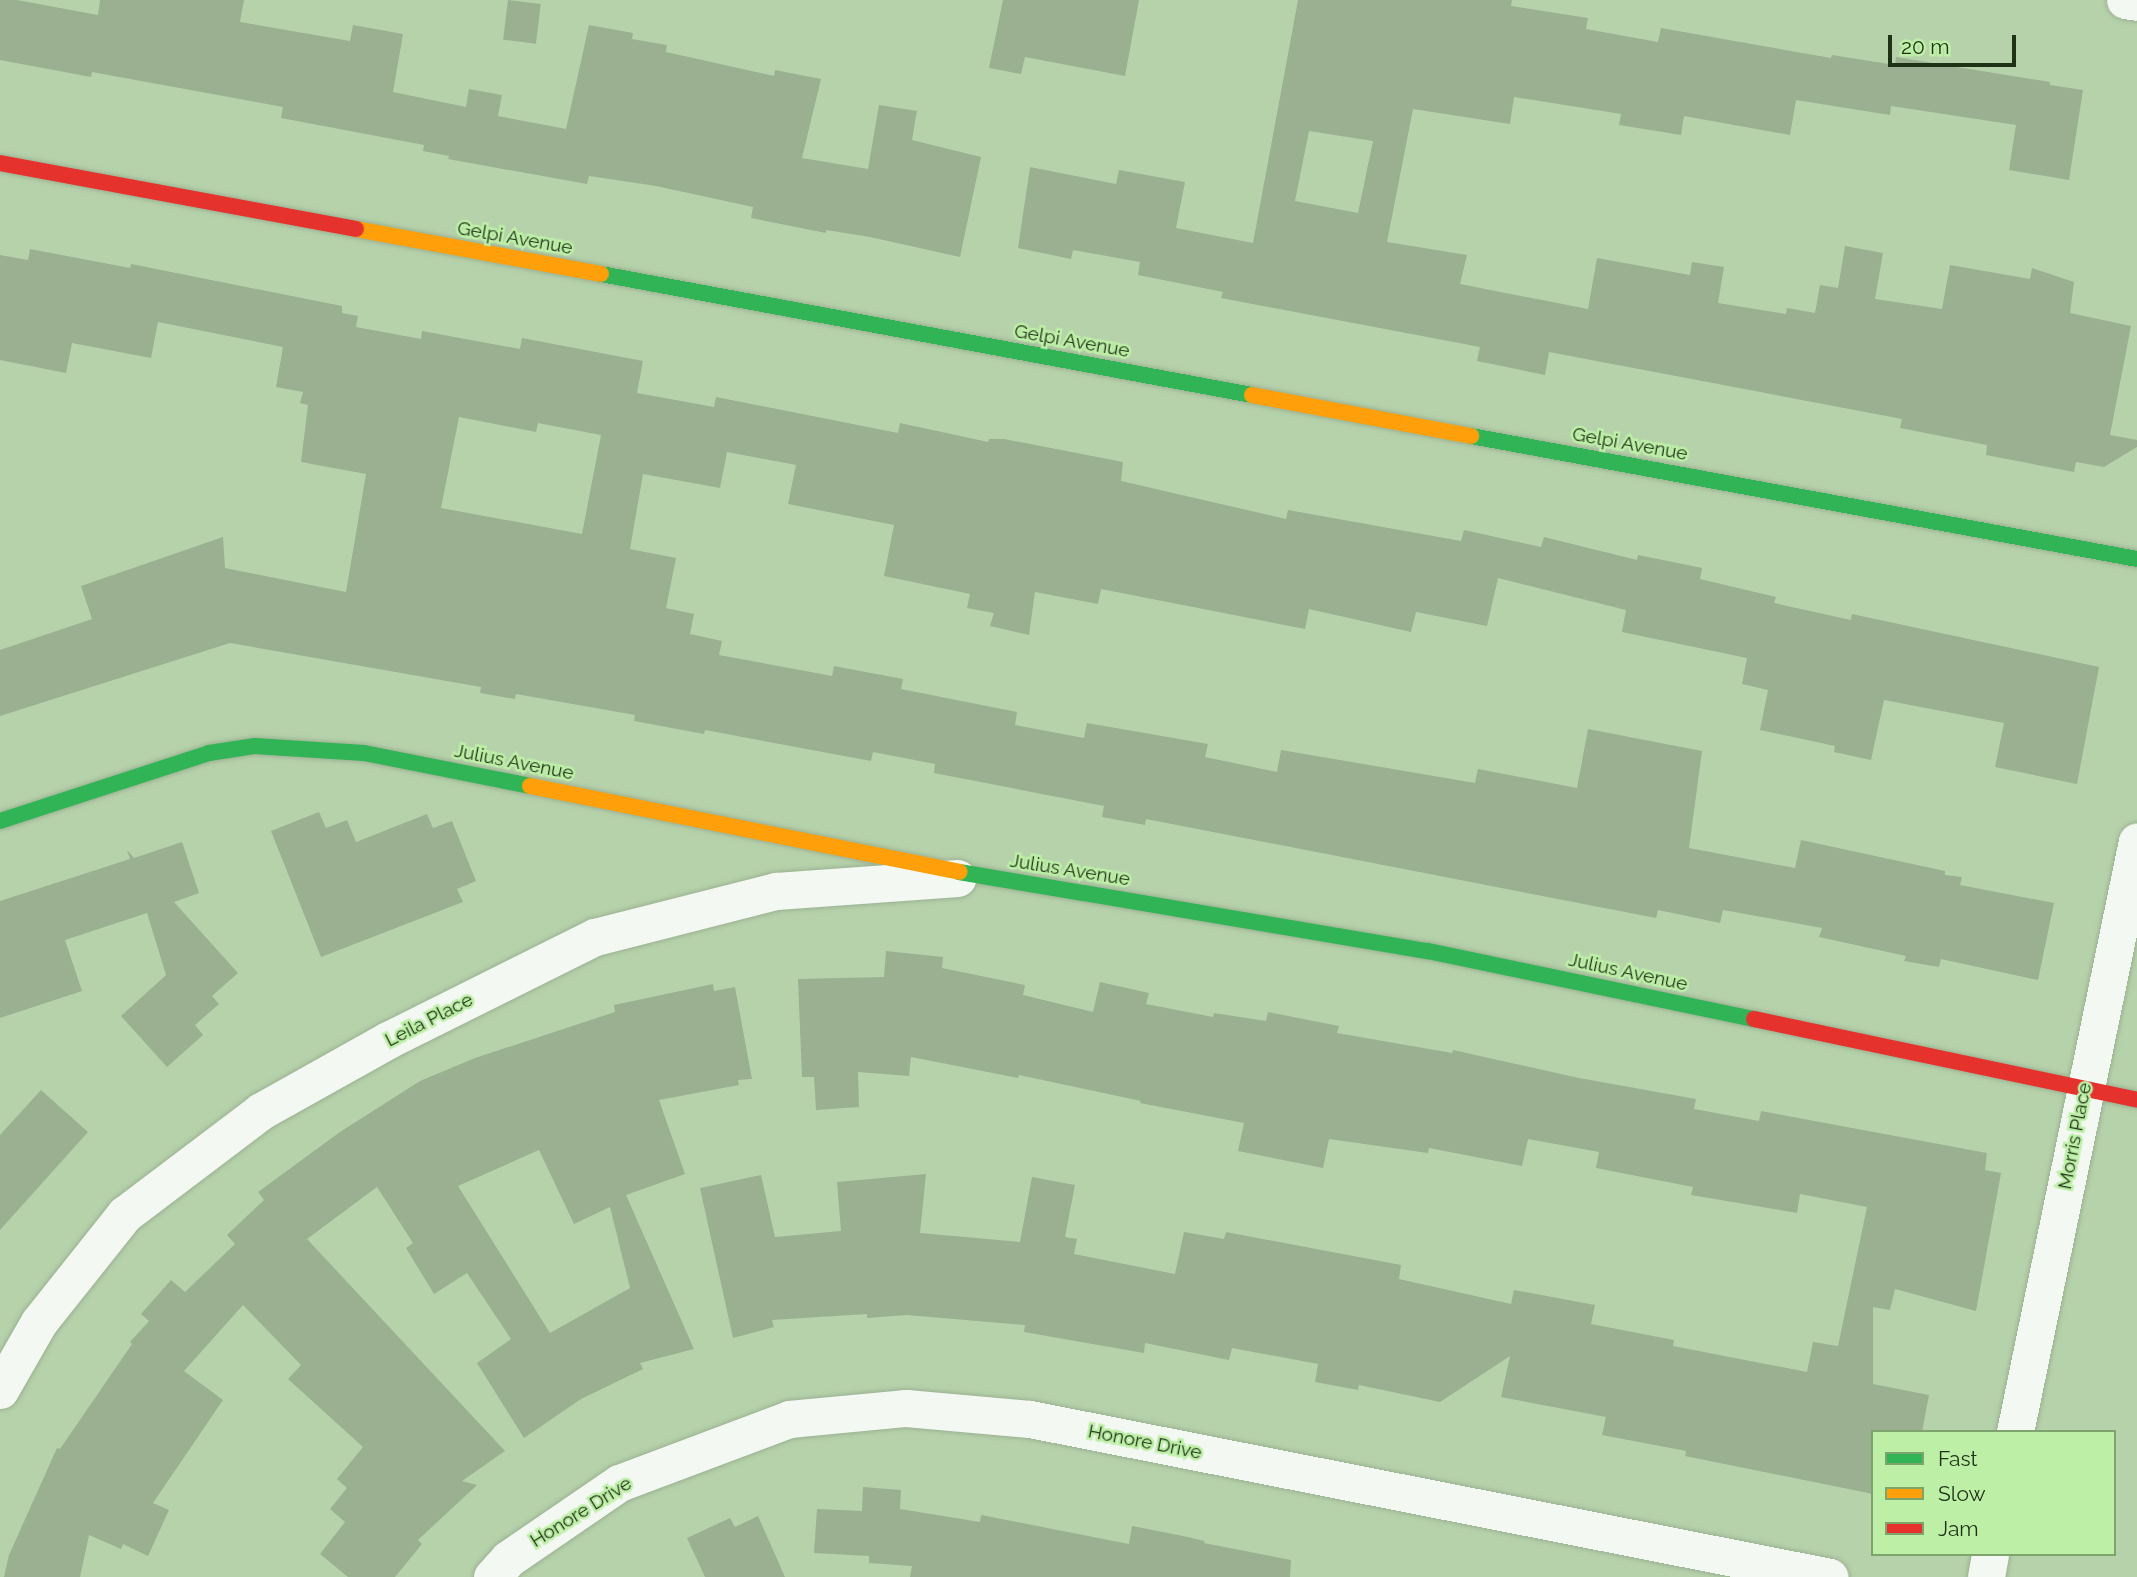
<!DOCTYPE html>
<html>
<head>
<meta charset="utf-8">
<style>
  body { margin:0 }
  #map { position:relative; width:2137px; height:1577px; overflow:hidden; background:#b6d2ab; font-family:Raleway,sans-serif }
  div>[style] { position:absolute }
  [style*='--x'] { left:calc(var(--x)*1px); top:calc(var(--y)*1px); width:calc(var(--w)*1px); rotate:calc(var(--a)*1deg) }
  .building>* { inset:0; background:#9ab091; transform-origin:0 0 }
  .roads { filter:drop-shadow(0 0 2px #9bb192) drop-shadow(0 0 2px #9bb192) }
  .street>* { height:37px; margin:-18.5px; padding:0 18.5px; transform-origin:18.5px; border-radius:18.5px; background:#f4f8f2 }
  .fast>* { height:16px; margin:-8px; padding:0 8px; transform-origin:8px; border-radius:8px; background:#30b455 }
  .slow>* { height:16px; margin:-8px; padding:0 8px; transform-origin:8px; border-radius:8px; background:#ff9f0a }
  .jam>* { height:16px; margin:-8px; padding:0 8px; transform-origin:8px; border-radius:8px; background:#e5322d }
  span { translate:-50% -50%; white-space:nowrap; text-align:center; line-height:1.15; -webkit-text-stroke:5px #bdefa7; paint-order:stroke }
  .street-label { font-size:19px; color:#1f3216 }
  .legend { position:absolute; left:1871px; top:1430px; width:245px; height:126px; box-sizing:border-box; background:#bdefa7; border:2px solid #7ea36d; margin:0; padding:9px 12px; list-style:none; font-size:21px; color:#1f3216 }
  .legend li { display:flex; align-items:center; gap:14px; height:35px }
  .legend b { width:35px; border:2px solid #7ea36d }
  .scale { position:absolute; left:1888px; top:35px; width:128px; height:32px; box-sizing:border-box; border:4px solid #1f3216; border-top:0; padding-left:9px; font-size:21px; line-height:24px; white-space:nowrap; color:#1f3216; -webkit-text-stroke:5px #bdefa7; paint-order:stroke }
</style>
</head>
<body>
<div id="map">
  <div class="building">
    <div style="clip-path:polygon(0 0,17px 0,98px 15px,100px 0,244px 0,240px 22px,350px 41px,353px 25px,403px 34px,393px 92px,466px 107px,469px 89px,502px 95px,498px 116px,566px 129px,589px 25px,633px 33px,632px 39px,667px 45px,666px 52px,774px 76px,775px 70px,821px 79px,802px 158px,868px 169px,879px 105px,917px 111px,912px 140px,981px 157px,960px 257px,870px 237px,826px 230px,826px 233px,751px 218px,753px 207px,656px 186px,589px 176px,587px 184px,448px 159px,449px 156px,423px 151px,424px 145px,281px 118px,283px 107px,92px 72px,91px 77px,0 60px)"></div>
    <div style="left:508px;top:0;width:33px;height:40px;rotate:7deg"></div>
    <div style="clip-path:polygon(1003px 0,1139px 0,1125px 76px,1025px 57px,1021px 74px,989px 68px)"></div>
    <div style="clip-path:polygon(evenodd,1298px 0,1512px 0,1511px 6px,1588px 18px,1586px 29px,1658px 42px,1661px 28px,1831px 58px,1832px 55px,1895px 65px,1896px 57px,2050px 82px,2050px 85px,2083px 90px,2069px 180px,2009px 170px,2016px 125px,1891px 106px,1890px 115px,1796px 100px,1790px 135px,1684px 116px,1681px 135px,1619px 125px,1621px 114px,1514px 97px,1510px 124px,1413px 109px,1387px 242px,1467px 255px,1460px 284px,1588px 309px,1597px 258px,1690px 275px,1692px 262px,1724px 267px,1718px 303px,1786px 314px,1787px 308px,1815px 313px,1820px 285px,1838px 288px,1845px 246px,1883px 253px,1875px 299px,1942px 309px,1950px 265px,2030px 279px,2032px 268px,2074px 282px,2070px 313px,2131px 326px,2110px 435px,2137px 440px,2137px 447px,2104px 467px,2076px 462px,2074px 472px,1986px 455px,1987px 445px,1900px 428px,1902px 419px,1549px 352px,1545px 375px,1477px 361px,1480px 347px,1221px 298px,1223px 292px,1138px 275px,1140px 262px,1073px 250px,1071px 259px,1018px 248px,1030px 167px,1116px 184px,1119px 170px,1185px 182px,1176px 228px,1253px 243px,1298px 0,1309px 131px,1373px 141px,1358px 213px,1295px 201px,1309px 131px)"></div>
    <div style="clip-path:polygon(evenodd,30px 249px,130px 268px,131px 264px,342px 306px,342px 313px,358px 316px,356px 327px,421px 339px,422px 331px,520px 349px,522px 338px,643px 361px,637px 393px,714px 407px,716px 397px,898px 433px,900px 423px,988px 442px,989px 439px,1004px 439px,1123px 462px,1121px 481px,1286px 519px,1288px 510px,1461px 541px,1464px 530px,1541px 547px,1544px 537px,1637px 560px,1638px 555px,1702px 568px,1700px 579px,1776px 597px,1774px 603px,1851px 620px,1852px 614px,2099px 667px,2077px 784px,1995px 767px,2004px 723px,1884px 700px,1871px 760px,1834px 752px,1835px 746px,1760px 730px,1768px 690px,1742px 684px,1747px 658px,1622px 632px,1626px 610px,1498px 578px,1487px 626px,1416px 612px,1411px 632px,1309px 609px,1305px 629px,1101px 589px,1098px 604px,1035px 592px,1029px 635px,990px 626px,994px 613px,967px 608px,970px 594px,884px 576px,894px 525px,788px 504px,796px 465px,727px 452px,720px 488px,643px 474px,630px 549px,676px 558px,666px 608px,694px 614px,690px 634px,722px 641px,719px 655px,832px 676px,834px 666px,903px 679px,901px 689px,1017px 712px,1015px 725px,1084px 738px,1087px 723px,1208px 744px,1205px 757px,1277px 772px,1281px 750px,1475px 783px,1478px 769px,1577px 788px,1588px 729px,1702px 751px,1689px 848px,1795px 868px,1801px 840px,1945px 871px,1945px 875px,1962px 877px,1960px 885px,2054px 903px,2038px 980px,1941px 959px,1939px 967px,1904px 961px,1906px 956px,1819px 937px,1822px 928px,1723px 910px,1720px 923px,1658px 910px,1656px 918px,1146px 819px,1145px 825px,1102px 817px,1104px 806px,934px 773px,935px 764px,873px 752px,871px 761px,705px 730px,704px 734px,634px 721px,635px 715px,516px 694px,515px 699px,480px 693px,481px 687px,230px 643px,0 716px,0 650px,92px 619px,81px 586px,223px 537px,225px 568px,346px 592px,366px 474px,301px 462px,308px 405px,300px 403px,303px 392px,276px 387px,283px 347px,158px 322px,151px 358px,72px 343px,66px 373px,0 360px,0 255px,28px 260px,30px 249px,459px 417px,536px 432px,538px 423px,601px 435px,582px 534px,441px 508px,459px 417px)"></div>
    <div style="clip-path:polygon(319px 812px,326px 828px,347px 820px,356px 842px,427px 814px,433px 828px,452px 821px,476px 881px,457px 889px,463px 902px,321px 957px,271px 831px)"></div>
    <div style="clip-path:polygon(182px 842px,199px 893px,174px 902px,238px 973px,212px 996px,219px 1004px,195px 1025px,203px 1035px,167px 1067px,121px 1016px,166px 975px,147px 913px,65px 940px,82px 991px,0 1018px,0 901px,130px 859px,127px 850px,134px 858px)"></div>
    <div style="clip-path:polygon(886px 951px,943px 957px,942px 968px,1025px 985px,1023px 995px,1093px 1012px,1100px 982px,1149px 993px,1146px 1004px,1213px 1017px,1214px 1013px,1266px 1021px,1268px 1012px,1339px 1026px,1337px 1033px,1452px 1053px,1453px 1050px,1579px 1078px,1696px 1099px,1694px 1109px,1759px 1121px,1761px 1111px,1987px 1153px,1985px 1170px,2001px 1173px,1976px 1311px,1895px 1289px,1890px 1310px,1873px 1307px,1873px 1384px,1929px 1395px,1922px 1432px,1873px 1432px,1873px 1494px,1685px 1456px,1686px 1451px,1602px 1435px,1606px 1417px,1501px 1397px,1510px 1356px,1440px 1402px,1359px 1385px,1358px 1390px,1315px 1382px,1318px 1364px,1232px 1348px,1229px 1360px,1145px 1343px,1144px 1353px,1024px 1332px,1025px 1325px,907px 1315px,867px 1318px,867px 1314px,772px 1320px,774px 1327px,733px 1338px,700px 1188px,761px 1175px,775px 1237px,841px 1231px,837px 1182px,926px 1174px,920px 1233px,1020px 1242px,1032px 1177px,1075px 1185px,1065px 1237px,1077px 1239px,1074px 1254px,1175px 1274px,1184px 1232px,1224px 1239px,1226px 1232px,1401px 1265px,1399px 1279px,1511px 1304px,1514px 1290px,1595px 1305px,1591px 1324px,1674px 1340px,1673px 1346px,1807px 1372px,1813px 1342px,1838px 1346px,1867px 1207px,1800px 1194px,1797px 1213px,1691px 1195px,1693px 1187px,1596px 1168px,1599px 1152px,1528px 1139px,1522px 1166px,1429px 1148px,1428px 1153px,1329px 1139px,1323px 1168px,1238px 1151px,1244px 1123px,1140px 1103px,1141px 1101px,1019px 1075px,1018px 1078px,911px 1057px,909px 1076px,858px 1072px,859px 1107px,816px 1110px,814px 1077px,802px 1077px,798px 979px,884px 977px)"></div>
    <div style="clip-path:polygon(evenodd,713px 984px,714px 991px,735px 987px,752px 1079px,738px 1080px,739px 1085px,659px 1100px,685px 1174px,626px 1195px,694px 1349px,640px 1363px,643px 1369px,581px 1399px,524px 1438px,477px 1363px,511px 1339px,467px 1273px,434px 1294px,406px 1248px,413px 1243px,377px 1187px,307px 1239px,505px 1451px,462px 1481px,477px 1485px,418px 1540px,422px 1544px,395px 1577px,348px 1577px,320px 1554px,345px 1522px,330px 1509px,347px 1488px,337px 1479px,363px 1447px,288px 1379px,301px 1365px,243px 1305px,184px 1371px,223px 1400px,153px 1503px,169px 1510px,148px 1556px,123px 1544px,121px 1549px,89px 1535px,80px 1577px,4px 1577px,9px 1555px,57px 1448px,60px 1449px,132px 1344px,130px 1342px,149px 1321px,141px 1314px,171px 1280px,185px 1292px,235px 1244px,227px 1235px,264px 1200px,258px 1192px,340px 1132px,420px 1081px,475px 1058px,615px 1012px,614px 1005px,713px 984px,539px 1150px,574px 1224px,610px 1207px,630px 1288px,550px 1333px,458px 1186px,539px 1150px)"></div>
    <div style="clip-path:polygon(41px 1090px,88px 1132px,0 1230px,0 1135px)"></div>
    <div style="clip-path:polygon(863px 1487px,901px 1490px,900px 1509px,980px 1522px,981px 1515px,1129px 1544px,1132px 1526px,1183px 1536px,1205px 1541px,1204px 1543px,1291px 1560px,1290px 1577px,910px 1577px,912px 1566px,869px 1563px,869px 1556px,814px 1553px,817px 1509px,862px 1511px)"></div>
    <div style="clip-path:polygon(758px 1516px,785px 1577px,705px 1577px,687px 1538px,730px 1518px,735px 1527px)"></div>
  </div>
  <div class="roads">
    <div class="street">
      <div style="--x:2125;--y:0;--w:12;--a:9"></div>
      <div style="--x:0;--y:1390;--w:78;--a:-60.2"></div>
      <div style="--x:39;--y:1322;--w:138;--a:-51.5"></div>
      <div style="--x:125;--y:1214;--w:171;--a:-37.1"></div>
      <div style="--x:261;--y:1111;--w:145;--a:-29.2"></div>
      <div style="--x:388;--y:1040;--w:231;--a:-26.5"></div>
      <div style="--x:595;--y:937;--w:187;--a:-14.3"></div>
      <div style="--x:776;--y:891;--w:182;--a:-4.1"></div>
      <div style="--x:2015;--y:1432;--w:603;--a:-78.34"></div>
      <div style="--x:492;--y:1577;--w:24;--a:-48"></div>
      <div style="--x:508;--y:1559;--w:135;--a:-34.4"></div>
      <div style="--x:619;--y:1483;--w:182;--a:-20.6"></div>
      <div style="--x:789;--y:1419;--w:118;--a:-5.4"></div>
      <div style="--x:906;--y:1408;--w:124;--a:5.1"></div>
      <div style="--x:1030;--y:1419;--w:815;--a:11.17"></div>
      <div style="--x:1986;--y:1577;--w:23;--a:-80"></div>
    </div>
    <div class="fast">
      <div style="--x:601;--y:274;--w:662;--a:10.53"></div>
      <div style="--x:1471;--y:436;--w:677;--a:10.46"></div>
      <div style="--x:0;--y:821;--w:220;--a:-18"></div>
      <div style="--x:209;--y:753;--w:47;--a:-8.7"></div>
      <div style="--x:255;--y:746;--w:109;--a:3.7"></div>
      <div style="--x:364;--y:753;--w:169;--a:11.2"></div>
      <div style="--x:959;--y:872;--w:476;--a:9.6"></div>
      <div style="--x:1428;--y:951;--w:333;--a:11.8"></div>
    </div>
    <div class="slow">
      <div style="--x:356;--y:229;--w:249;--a:10.4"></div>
      <div style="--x:1252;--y:395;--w:223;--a:10.6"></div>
      <div style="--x:530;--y:786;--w:438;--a:11.3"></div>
    </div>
    <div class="jam">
      <div style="--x:0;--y:163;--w:362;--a:10.5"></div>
      <div style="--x:1754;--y:1019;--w:391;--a:11.9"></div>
    </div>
  </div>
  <div class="street-label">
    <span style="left:515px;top:238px;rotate:10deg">Gelpi Avenue</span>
    <span style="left:1072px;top:341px;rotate:10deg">Gelpi Avenue</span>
    <span style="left:1630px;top:444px;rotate:10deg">Gelpi Avenue</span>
    <span style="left:514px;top:762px;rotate:11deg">Julius Avenue</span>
    <span style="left:1070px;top:870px;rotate:9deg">Julius Avenue</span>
    <span style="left:1628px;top:972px;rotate:12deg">Julius Avenue</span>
    <span style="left:429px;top:1020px;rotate:-27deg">Leila Place</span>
    <span style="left:2075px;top:1136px;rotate:-79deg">Morris Place</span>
    <span style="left:1145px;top:1442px;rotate:11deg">Honore Drive</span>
    <span style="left:581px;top:1512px;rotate:-32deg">Honore Drive</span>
  </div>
  <ul class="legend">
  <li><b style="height:9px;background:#30b455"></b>Fast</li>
  <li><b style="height:9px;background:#ff9f0a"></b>Slow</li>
  <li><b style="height:9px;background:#e5322d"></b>Jam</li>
  </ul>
  <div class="scale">20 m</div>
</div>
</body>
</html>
